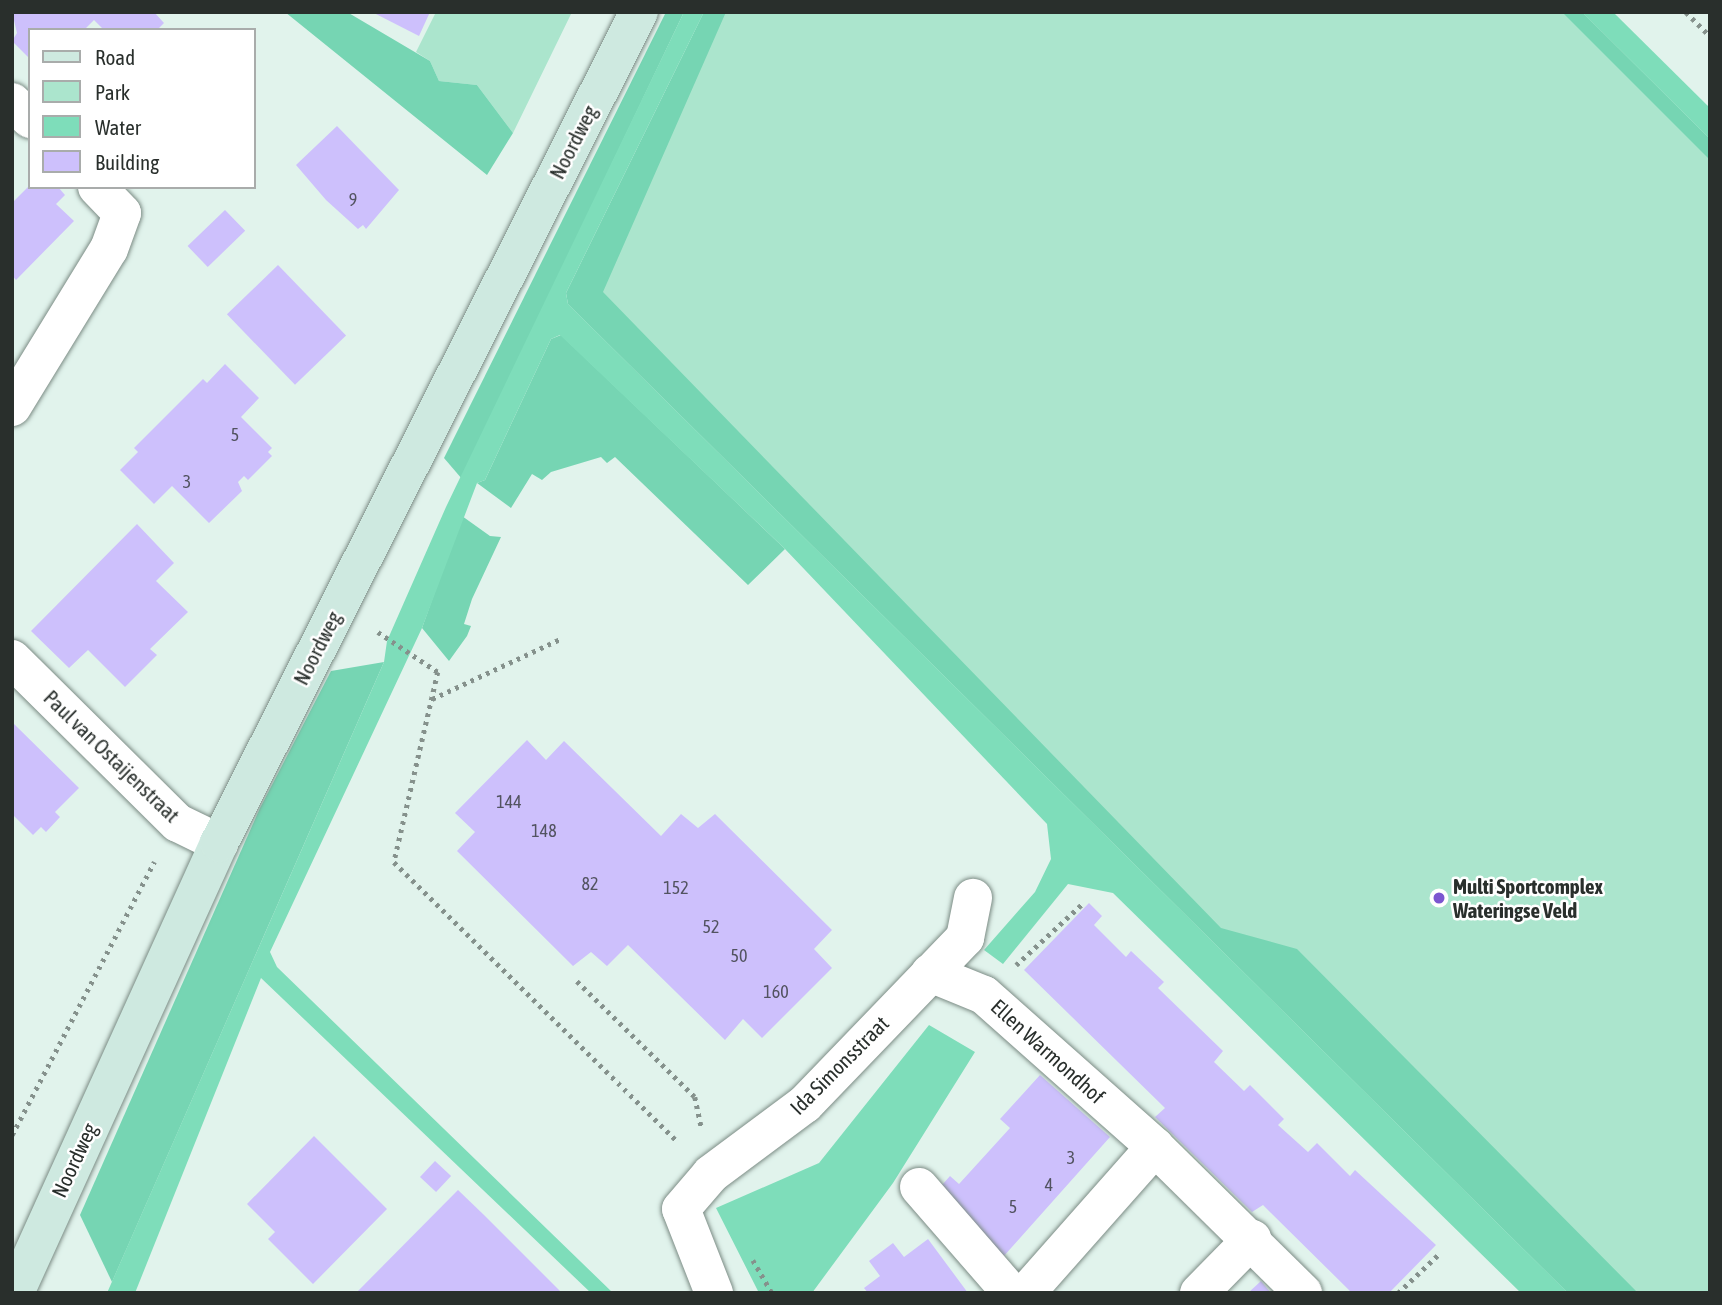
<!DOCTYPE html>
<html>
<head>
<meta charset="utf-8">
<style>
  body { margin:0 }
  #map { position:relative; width:1722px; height:1305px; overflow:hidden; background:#e1f3ec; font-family:"Asap Condensed",sans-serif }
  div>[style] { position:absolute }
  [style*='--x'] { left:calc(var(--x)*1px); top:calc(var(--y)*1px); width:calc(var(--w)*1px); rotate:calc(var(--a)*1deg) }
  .green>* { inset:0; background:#abe5cd }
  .forest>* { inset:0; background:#76d5b3 }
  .water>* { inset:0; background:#7eddba }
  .building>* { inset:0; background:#cdc0fc; transform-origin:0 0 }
  .path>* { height:4.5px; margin-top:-2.25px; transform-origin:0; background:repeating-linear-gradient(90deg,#85918c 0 3.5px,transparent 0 8.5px) }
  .roads { filter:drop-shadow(0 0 2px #7c8c85) drop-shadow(0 0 2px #7c8c85) }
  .street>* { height:38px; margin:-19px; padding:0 19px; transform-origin:19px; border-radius:19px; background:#fff }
  .secondary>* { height:38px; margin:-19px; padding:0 19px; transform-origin:19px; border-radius:19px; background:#cee9e0 }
  .dots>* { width:19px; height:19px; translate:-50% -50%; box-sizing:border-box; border:4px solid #fff; border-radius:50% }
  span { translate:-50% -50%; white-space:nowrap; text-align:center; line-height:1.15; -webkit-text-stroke:5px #fff; paint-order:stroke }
  .number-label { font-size:18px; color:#525360 }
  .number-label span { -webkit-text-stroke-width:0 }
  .street-label { font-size:21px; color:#292f2c }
  .poi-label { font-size:21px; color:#292f2c; font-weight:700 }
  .left { translate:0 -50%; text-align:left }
  .frame { position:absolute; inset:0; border:14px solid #292f2c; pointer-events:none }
  .legend { position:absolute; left:28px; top:28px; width:228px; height:161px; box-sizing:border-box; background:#fff; border:2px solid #a9acab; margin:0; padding:9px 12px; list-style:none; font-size:21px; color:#292f2c }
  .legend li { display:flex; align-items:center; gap:14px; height:35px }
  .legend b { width:35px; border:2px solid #a9acab }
</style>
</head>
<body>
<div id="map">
  <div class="green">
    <div style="clip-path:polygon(436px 12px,572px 12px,513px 133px,477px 85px,439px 81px,430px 61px,416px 52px)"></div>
    <div style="clip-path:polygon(704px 12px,1582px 12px,1710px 139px,1710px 1293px,1568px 1293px,568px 304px)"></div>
  </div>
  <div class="forest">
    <div style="clip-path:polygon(285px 12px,347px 12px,430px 61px,439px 81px,477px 85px,513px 133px,487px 175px)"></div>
    <div style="clip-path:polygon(666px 12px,684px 12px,462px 479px,444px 458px)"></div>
    <div style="clip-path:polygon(704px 12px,726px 12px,603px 292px,1221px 928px,1297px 949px,1638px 1293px,1568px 1293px,568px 304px,566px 293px)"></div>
    <div style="clip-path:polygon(1562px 12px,1582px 12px,1710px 139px,1710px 160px)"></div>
    <div style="clip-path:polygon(561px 335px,785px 549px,748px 585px,615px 457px,607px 463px,601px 457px,551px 472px,542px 480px,532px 474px,511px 508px,477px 483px,485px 480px,551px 339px)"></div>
    <div style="clip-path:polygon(462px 516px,490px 536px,501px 537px,472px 599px,464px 624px,471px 626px,467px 636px,449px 661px,422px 628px)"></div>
    <div style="clip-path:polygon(384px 662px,112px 1282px,80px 1215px,260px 808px,331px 671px)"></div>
  </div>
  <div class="water">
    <div style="clip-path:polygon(684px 12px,704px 12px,566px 293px,568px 304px,1568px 1293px,1521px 1293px,1113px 893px,1068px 884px,1003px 964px,984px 950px,1035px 892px,1051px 859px,1047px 824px,785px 549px,560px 335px,551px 339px,485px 480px,477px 483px,422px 628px,270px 952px,277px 967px,613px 1293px,591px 1293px,261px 978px,135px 1293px,107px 1293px,384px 662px,387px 641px,446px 507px)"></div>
    <div style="clip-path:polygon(1582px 12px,1613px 12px,1710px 108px,1710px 139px)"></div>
    <div style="clip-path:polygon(929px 1025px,975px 1052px,893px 1183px,812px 1293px,759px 1293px,716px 1208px,819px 1163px)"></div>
  </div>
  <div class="building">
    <div style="clip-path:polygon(12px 12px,154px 12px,164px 23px,157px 30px,104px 30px,94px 20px,84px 30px,30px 30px,30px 59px,12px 41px,17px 33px)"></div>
    <div style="clip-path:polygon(372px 12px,430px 12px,419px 36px)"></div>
    <div style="clip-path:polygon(337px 126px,399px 190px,366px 229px,363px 225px,358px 229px,326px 200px,296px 165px)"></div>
    <div style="clip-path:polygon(28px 187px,58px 187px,65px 195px,56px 204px,74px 221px,16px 280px,12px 275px,12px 203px)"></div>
    <div style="left:225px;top:210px;width:29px;height:52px;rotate:46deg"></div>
    <div style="left:278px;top:265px;width:98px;height:71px;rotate:46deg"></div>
    <div style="clip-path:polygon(225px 364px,259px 398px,241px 417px,272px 448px,268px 452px,272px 456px,248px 480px,244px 476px,238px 482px,242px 491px,209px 523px,172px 486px,154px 504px,120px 470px,138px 452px,134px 448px,203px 379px,207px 383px)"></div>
    <div style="clip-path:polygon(137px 524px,174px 563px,156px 581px,188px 612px,150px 649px,157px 655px,125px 687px,88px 650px,69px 668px,31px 631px)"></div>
    <div style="clip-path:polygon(12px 722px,79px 788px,55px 812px,60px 817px,46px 832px,41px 827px,33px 835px,12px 814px)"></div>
    <div style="clip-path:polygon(527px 740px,546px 760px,564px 741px,661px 836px,681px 814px,698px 828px,715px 814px,832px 930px,814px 949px,832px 968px,762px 1038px,743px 1019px,725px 1040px,628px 945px,607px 966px,591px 952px,573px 966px,457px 851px,475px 832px,455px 813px)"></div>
    <div style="clip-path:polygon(1089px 903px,1102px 916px,1094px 925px,1126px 957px,1131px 951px,1164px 982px,1158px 988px,1223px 1051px,1214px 1062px,1244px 1091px,1250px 1085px,1284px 1119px,1278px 1125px,1308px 1152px,1317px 1143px,1350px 1176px,1355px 1170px,1436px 1245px,1389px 1293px,1352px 1293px,1263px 1205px,1252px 1212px,1155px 1117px,1165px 1108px,1024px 970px)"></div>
    <div style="clip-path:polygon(1040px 1075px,1110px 1137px,1003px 1257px,934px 1194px,950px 1176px,959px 1184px,1010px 1128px,1000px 1119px)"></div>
    <div style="clip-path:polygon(314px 1136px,387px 1209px,313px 1284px,268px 1239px,275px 1232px,247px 1204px)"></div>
    <div style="left:435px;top:1161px;width:22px;height:22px;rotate:43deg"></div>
    <div style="clip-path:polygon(458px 1190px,484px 1215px,562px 1293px,356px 1293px)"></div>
    <div style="clip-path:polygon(928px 1239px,968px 1293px,868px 1293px,864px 1288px,880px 1276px,869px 1261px,893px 1243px,904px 1257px)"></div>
    <div style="clip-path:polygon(1261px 1281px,1271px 1293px,1248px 1293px)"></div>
  </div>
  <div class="path">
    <div style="--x:1686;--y:12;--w:34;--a:45"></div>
    <div style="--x:378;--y:632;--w:72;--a:33.7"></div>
    <div style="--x:438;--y:672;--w:195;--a:103"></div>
    <div style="--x:394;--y:862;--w:399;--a:44.6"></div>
    <div style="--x:432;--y:699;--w:141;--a:-25.1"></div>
    <div style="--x:1016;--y:965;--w:90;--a:-42.7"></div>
    <div style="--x:577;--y:981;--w:165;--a:44.5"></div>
    <div style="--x:695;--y:1097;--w:30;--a:78"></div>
    <div style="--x:12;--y:1135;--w:308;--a:-62.5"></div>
    <div style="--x:753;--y:1260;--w:38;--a:60"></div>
    <div style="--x:1398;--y:1293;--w:57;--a:-43.6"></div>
    <div style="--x:1481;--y:1293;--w:1;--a:-90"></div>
  </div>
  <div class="roads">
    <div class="street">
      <div style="--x:12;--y:102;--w:25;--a:43"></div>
      <div style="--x:12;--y:407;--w:185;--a:-58.5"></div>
      <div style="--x:109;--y:249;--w:38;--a:-70"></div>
      <div style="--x:122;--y:213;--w:36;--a:-134"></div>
      <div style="--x:12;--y:659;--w:233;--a:44.7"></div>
      <div style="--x:178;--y:823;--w:46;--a:26"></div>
      <div style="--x:930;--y:973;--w:58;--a:22.2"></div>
      <div style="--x:984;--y:995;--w:229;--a:41.6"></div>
      <div style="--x:1155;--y:1147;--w:208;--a:44.6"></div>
      <div style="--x:919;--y:1187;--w:140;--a:49"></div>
      <div style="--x:714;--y:1293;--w:90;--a:-111.4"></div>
      <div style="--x:681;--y:1209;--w:46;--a:-49.4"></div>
      <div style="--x:711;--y:1174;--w:117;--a:-36.7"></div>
      <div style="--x:805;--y:1104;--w:231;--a:-46.1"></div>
      <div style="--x:965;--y:938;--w:41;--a:-78.7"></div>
      <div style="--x:1026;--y:1293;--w:195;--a:-48.5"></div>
      <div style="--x:1199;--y:1293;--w:76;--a:-45.5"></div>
    </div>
    <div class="secondary">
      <div style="--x:15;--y:1293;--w:494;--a:-65.6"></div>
      <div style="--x:219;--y:843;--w:931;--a:-63.19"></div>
    </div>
  </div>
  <div class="dots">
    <div style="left:1439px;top:898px;background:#7c56d0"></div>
  </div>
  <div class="number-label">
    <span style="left:353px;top:200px">9</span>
    <span style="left:235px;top:435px">5</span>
    <span style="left:187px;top:482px">3</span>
    <span style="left:509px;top:802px">144</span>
    <span style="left:544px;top:831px">148</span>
    <span style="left:590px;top:884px">82</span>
    <span style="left:676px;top:888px">152</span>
    <span style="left:711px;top:927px">52</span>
    <span style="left:739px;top:956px">50</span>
    <span style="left:776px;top:992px">160</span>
    <span style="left:1071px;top:1158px">3</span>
    <span style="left:1049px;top:1185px">4</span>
    <span style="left:1013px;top:1207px">5</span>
  </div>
  <div class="street-label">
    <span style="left:573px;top:142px;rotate:-63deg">Noordweg</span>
    <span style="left:317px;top:648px;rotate:-63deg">Noordweg</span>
    <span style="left:112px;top:756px;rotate:44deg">Paul van Ostaijenstraat</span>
    <span style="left:1048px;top:1051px;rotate:42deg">Ellen Warmondhof</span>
    <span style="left:839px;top:1065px;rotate:-45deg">Ida Simonsstraat</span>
    <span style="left:74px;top:1160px;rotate:-65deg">Noordweg</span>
  </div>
  <div class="poi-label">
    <span class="left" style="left:1453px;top:898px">Multi Sportcomplex<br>Wateringse Veld</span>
  </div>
  <div class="frame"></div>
  <ul class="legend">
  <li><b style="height:9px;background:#cee9e0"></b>Road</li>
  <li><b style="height:19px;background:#abe5cd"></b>Park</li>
  <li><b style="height:19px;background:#7eddba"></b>Water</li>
  <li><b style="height:19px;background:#cdc0fc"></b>Building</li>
  </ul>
</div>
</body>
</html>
